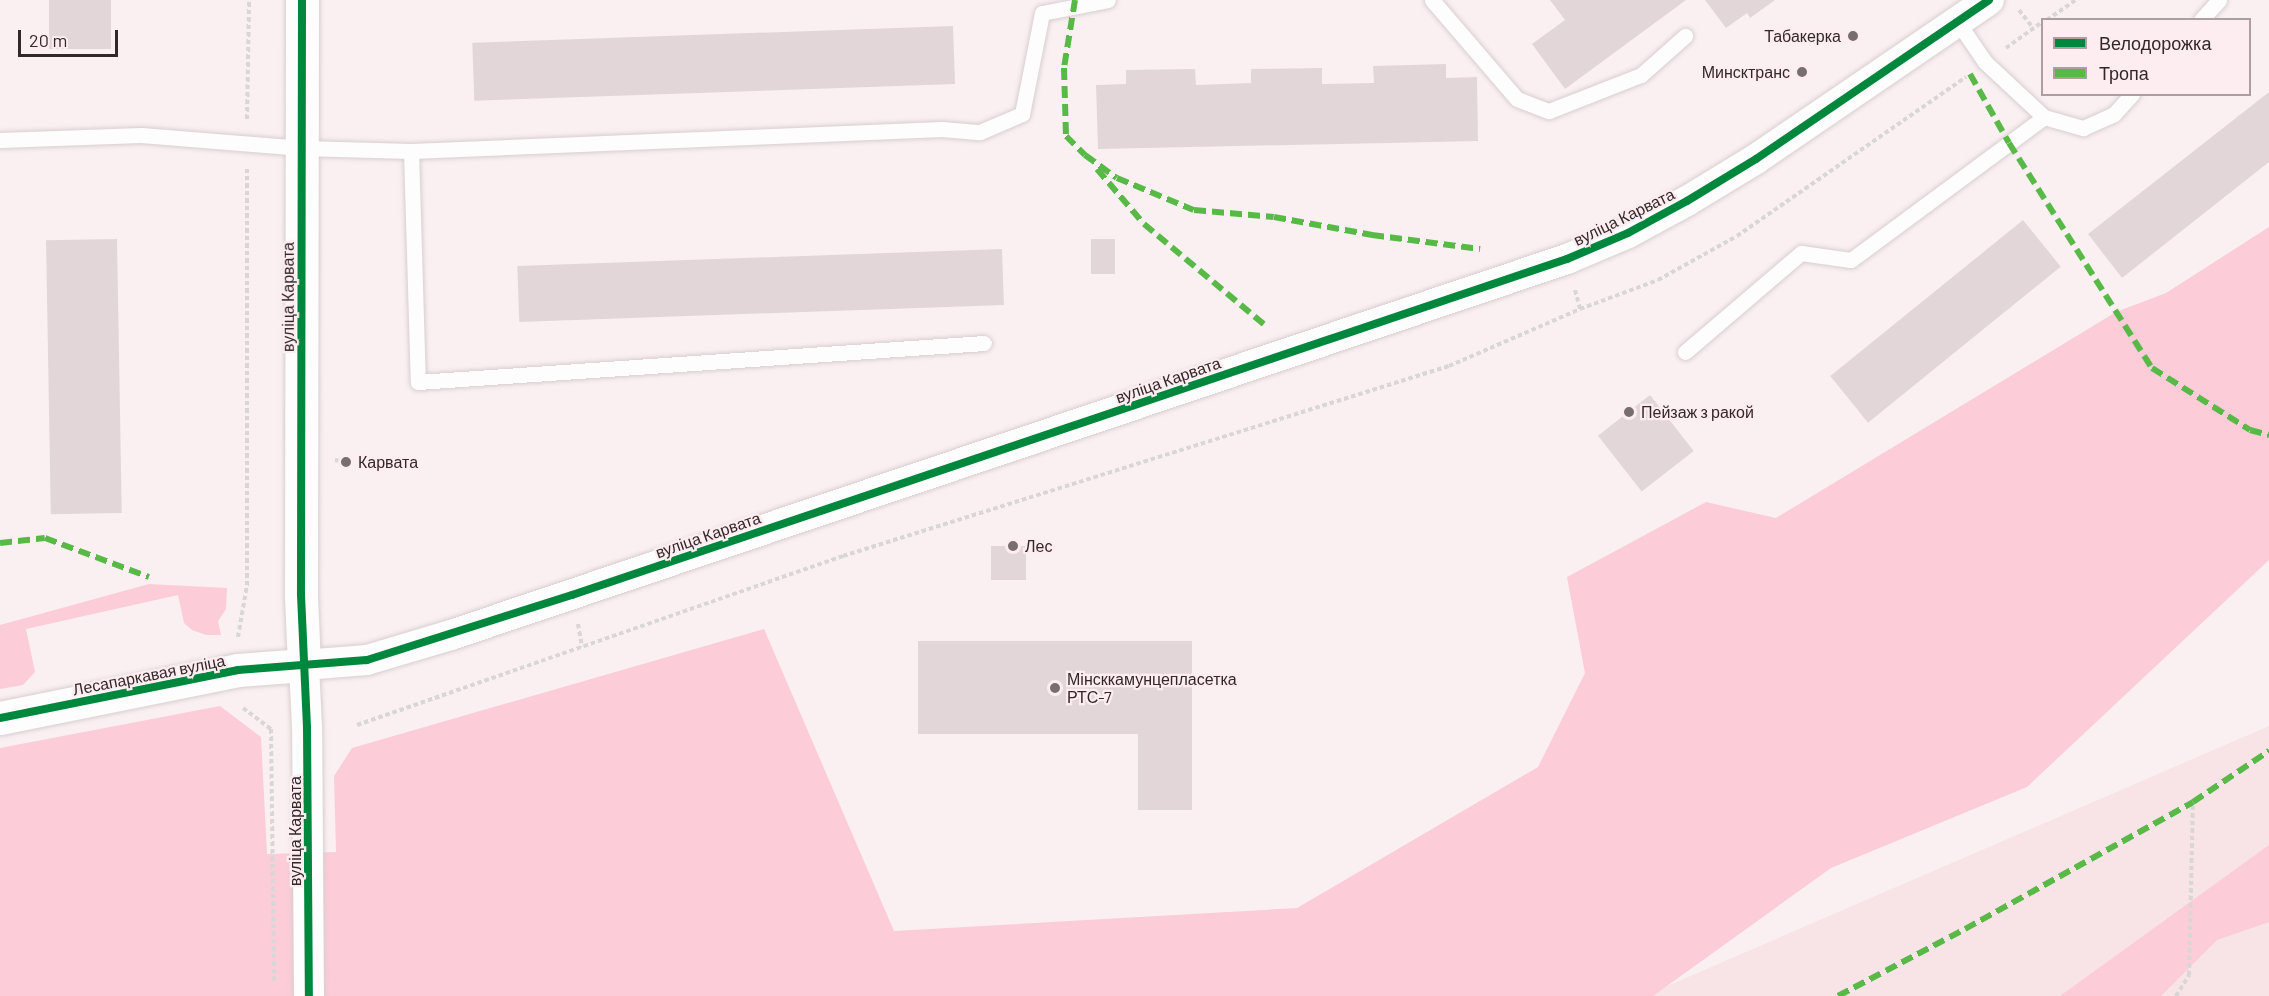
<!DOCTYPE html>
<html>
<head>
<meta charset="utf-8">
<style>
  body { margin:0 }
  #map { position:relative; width:2269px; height:996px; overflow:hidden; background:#faf0f2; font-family:Barlow,sans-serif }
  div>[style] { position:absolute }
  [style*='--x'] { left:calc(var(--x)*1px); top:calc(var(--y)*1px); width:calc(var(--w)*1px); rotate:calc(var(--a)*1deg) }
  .built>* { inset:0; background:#f8e3e7 }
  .green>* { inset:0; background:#fcccd8 }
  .building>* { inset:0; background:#e3d6d9; transform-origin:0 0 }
  .path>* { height:4px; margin-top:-2px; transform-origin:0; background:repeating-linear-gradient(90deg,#d8d6d6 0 4.5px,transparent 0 7.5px) }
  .roads { filter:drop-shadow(0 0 2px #d8ced0) drop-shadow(0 0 2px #d8ced0) }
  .service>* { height:15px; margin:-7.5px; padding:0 7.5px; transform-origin:7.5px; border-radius:7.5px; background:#fefdfd }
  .minor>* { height:30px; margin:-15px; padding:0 15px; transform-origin:15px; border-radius:15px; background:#fefdfd }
  .tertiary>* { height:33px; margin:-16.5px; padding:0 16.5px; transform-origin:16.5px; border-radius:16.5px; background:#fefdfd }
  .quiet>* { height:6px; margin-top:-3px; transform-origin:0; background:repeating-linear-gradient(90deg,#58b947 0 12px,transparent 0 18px) }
  .cycleway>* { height:8px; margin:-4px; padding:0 4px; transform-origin:4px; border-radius:4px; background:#00873e }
  .dots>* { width:16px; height:16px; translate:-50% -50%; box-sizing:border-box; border:3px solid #fdedf0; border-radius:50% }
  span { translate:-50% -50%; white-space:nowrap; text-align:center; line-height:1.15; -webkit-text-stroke:4.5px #fdedf0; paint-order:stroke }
  .poi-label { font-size:16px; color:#32282a }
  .right { translate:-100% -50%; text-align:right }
  .left { translate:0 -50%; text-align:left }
  .street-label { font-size:16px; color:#32282a }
  .legend { position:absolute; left:2041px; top:18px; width:210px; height:78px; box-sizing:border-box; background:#fdedf0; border:2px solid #ac9ea1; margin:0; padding:8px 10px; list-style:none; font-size:18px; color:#32282a }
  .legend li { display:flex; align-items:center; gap:12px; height:30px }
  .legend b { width:30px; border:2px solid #ac9ea1 }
  .scale { position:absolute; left:18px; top:30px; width:100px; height:27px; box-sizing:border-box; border:3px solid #32282a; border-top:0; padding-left:8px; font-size:18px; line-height:21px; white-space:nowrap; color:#32282a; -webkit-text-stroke:4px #fdedf0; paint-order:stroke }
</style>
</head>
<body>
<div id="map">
  <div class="built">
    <div style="clip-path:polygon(2269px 726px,2269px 996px,1644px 996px)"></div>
  </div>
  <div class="green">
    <div style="clip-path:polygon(2269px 227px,2269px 560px,2027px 787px,1831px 868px,1653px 996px,0 996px,0 748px,220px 706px,261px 737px,267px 854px,336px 852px,334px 776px,352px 748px,764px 629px,894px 931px,1297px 908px,1538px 767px,1585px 673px,1567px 577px,1706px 502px,1776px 518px,2116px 312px,2166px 293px)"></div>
    <div style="clip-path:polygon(149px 584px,227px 588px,226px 609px,218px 621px,221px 635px,206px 635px,192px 630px,184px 623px,178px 595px,26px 629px,35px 672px,23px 685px,0 689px,0 625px)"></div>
    <div style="clip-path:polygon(2269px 845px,2269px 922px,2217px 940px,2161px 996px,2060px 996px)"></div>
  </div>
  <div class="building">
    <div style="left:49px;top:0;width:62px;height:49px"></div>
    <div style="clip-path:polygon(1550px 0,1686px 0,1565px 89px,1532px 44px,1565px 20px)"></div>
    <div style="clip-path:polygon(1705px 0,1775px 0,1750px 18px,1747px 13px,1726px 28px)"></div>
    <div style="left:953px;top:26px;width:58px;height:481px;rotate:88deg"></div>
    <div style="clip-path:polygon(1446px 64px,1446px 78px,1477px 77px,1478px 141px,1098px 149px,1096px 85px,1126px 84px,1126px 70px,1195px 69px,1196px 85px,1251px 83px,1251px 69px,1322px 68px,1322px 84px,1374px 83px,1373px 66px)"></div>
    <div style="clip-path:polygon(2269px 92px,2269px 162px,2122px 278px,2088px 234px)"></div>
    <div style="left:2023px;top:220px;width:60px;height:248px;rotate:51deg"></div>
    <div style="left:117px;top:239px;width:274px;height:71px;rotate:89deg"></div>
    <div style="left:1091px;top:239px;width:24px;height:35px"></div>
    <div style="left:1002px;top:249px;width:56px;height:485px;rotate:88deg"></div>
    <div style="left:1650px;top:395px;width:71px;height:66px;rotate:52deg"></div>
    <div style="left:991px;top:546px;width:35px;height:34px"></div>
    <div style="clip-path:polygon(918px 641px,1192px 641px,1192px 810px,1138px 810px,1138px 734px,918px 734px)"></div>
  </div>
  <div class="path">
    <div style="--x:2019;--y:10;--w:23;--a:52"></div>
    <div style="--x:2047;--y:20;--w:35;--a:-35"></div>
    <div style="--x:2006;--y:48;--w:44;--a:-35.8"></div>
    <div style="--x:247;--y:119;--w:119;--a:-89"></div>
    <div style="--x:1575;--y:290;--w:20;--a:75"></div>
    <div style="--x:335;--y:460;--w:11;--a:10"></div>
    <div style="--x:578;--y:624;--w:23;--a:80"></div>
    <div style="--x:238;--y:637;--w:53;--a:-80.2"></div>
    <div style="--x:247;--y:585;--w:416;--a:-90"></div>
    <div style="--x:243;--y:708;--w:35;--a:37"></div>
    <div style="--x:271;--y:729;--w:254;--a:89.3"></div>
    <div style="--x:357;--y:725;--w:515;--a:-19.17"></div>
    <div style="--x:843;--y:556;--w:635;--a:-17.41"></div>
    <div style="--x:1449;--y:366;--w:143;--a:-23.5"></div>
    <div style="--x:1580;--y:309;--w:83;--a:-20.4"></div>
    <div style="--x:1658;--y:280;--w:90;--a:-29.1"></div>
    <div style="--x:1737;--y:236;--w:279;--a:-34.8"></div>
    <div style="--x:2176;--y:996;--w:25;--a:-58"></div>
    <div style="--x:2189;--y:975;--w:173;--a:-88.7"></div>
  </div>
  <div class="roads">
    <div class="service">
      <div style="--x:1432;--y:0;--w:130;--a:49.4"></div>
      <div style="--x:1517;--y:99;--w:34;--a:21"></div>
      <div style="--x:1549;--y:111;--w:99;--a:-21.4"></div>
      <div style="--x:1641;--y:75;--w:59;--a:-41.6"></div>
      <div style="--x:2201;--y:20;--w:27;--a:-48"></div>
      <div style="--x:1957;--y:21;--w:50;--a:55.7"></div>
      <div style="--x:1985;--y:62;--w:81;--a:43"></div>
      <div style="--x:0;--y:140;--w:141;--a:-2"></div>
      <div style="--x:141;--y:135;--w:162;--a:4.6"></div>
      <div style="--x:302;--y:148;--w:109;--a:1.6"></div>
      <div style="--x:411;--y:151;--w:531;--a:-2.37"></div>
      <div style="--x:942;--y:129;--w:38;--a:5"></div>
      <div style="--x:980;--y:132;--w:46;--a:-23.2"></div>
      <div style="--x:1022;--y:114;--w:103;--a:-78.8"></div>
      <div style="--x:1042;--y:13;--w:67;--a:-11.1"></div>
      <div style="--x:411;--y:151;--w:231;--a:88.3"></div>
      <div style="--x:418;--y:382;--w:567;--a:-3.94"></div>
      <div style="--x:1685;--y:352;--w:153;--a:-40.5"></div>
      <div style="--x:1801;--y:253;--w:50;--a:8"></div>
      <div style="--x:1851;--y:260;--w:240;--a:-36.5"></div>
      <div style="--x:2044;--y:117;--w:41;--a:15.8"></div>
      <div style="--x:2083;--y:128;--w:34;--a:-24"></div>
      <div style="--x:2114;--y:114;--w:27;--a:-48"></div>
    </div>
    <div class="minor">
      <div style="--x:309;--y:996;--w:269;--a:-90.4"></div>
      <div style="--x:307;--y:727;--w:62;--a:-92.8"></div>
      <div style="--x:304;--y:665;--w:63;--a:-4.5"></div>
      <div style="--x:367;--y:660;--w:88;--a:-16.6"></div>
      <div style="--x:451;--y:635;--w:1178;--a:-18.62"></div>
      <div style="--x:1567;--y:259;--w:66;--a:-23.1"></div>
      <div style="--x:1628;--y:233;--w:67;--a:-28.5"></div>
      <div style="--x:1687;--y:201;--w:81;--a:-31.3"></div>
      <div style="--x:1756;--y:159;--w:282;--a:-34.3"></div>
    </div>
    <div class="tertiary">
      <div style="--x:0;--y:718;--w:243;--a:-11.4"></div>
      <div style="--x:238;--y:670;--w:66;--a:-4.3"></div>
      <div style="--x:304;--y:665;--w:70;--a:-92.5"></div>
      <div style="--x:301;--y:595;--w:595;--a:-89.9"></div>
    </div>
  </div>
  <div class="quiet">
    <div style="--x:1075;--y:0;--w:69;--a:99.2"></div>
    <div style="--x:1064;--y:68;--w:68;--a:88.3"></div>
    <div style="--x:1066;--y:136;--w:27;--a:45"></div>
    <div style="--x:1085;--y:155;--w:39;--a:36"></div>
    <div style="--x:1117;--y:178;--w:83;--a:22.6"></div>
    <div style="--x:1194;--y:210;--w:80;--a:5"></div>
    <div style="--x:1274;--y:217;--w:100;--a:10.4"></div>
    <div style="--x:1372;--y:235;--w:109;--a:7.4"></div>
    <div style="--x:1970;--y:74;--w:79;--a:60.5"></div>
    <div style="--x:2009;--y:143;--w:267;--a:57.6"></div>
    <div style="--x:2152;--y:368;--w:116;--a:32.3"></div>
    <div style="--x:2250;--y:430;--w:20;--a:15"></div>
    <div style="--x:1097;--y:169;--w:72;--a:49.5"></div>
    <div style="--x:1144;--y:224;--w:158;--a:39.9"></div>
    <div style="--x:0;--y:543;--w:45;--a:-6.3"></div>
    <div style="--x:45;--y:538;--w:111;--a:20.6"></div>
    <div style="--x:1838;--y:996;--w:144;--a:-27.8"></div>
    <div style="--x:1965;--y:929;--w:261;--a:-29.1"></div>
    <div style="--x:2193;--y:802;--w:92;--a:-33.9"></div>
  </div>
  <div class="cycleway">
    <div style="--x:302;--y:0;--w:595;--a:90.1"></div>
    <div style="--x:301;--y:595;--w:132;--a:87.4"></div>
    <div style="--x:307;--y:727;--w:269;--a:89.6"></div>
    <div style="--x:0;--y:718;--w:243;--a:-11.4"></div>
    <div style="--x:238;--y:670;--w:129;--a:-4.4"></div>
    <div style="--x:367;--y:660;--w:215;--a:-17.6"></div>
    <div style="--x:572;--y:595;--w:1050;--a:-18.66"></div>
    <div style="--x:1567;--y:259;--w:66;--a:-23.1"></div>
    <div style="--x:1628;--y:233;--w:67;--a:-28.5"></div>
    <div style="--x:1687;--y:201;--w:81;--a:-31.3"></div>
    <div style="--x:1756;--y:159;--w:282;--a:-34.3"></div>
  </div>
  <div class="dots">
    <div style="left:1853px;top:36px;background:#786e70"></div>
    <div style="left:1802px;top:72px;background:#786e70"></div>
    <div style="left:1629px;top:412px;background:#786e70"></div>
    <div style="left:346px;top:462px;background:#786e70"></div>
    <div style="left:1013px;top:546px;background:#786e70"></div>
    <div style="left:1055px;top:688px;background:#786e70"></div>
  </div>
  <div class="poi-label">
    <span class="right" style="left:1841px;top:36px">Табакерка</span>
    <span class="right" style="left:1790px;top:72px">Минсктранс</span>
    <span class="left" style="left:1641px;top:412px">Пейзаж з ракой</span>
    <span class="left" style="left:358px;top:462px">Карвата</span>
    <span class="left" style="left:1025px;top:546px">Лес</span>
    <span class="left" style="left:1067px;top:688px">Мінсккамунцепласетка<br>РТС-7</span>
  </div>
  <div class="street-label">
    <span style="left:1624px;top:217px;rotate:-26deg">вуліца Карвата</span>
    <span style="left:288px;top:297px;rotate:-90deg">вуліца Карвата</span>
    <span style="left:1168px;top:380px;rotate:-19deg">вуліца Карвата</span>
    <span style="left:708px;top:535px;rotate:-19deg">вуліца Карвата</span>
    <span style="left:149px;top:675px;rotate:-11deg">Лесапаркавая вуліца</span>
    <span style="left:295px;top:831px;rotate:-90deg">вуліца Карвата</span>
  </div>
  <ul class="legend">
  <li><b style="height:8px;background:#00873e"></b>Велодорожка</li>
  <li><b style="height:8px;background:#58b947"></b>Тропа</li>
  </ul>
  <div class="scale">20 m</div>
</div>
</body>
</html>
